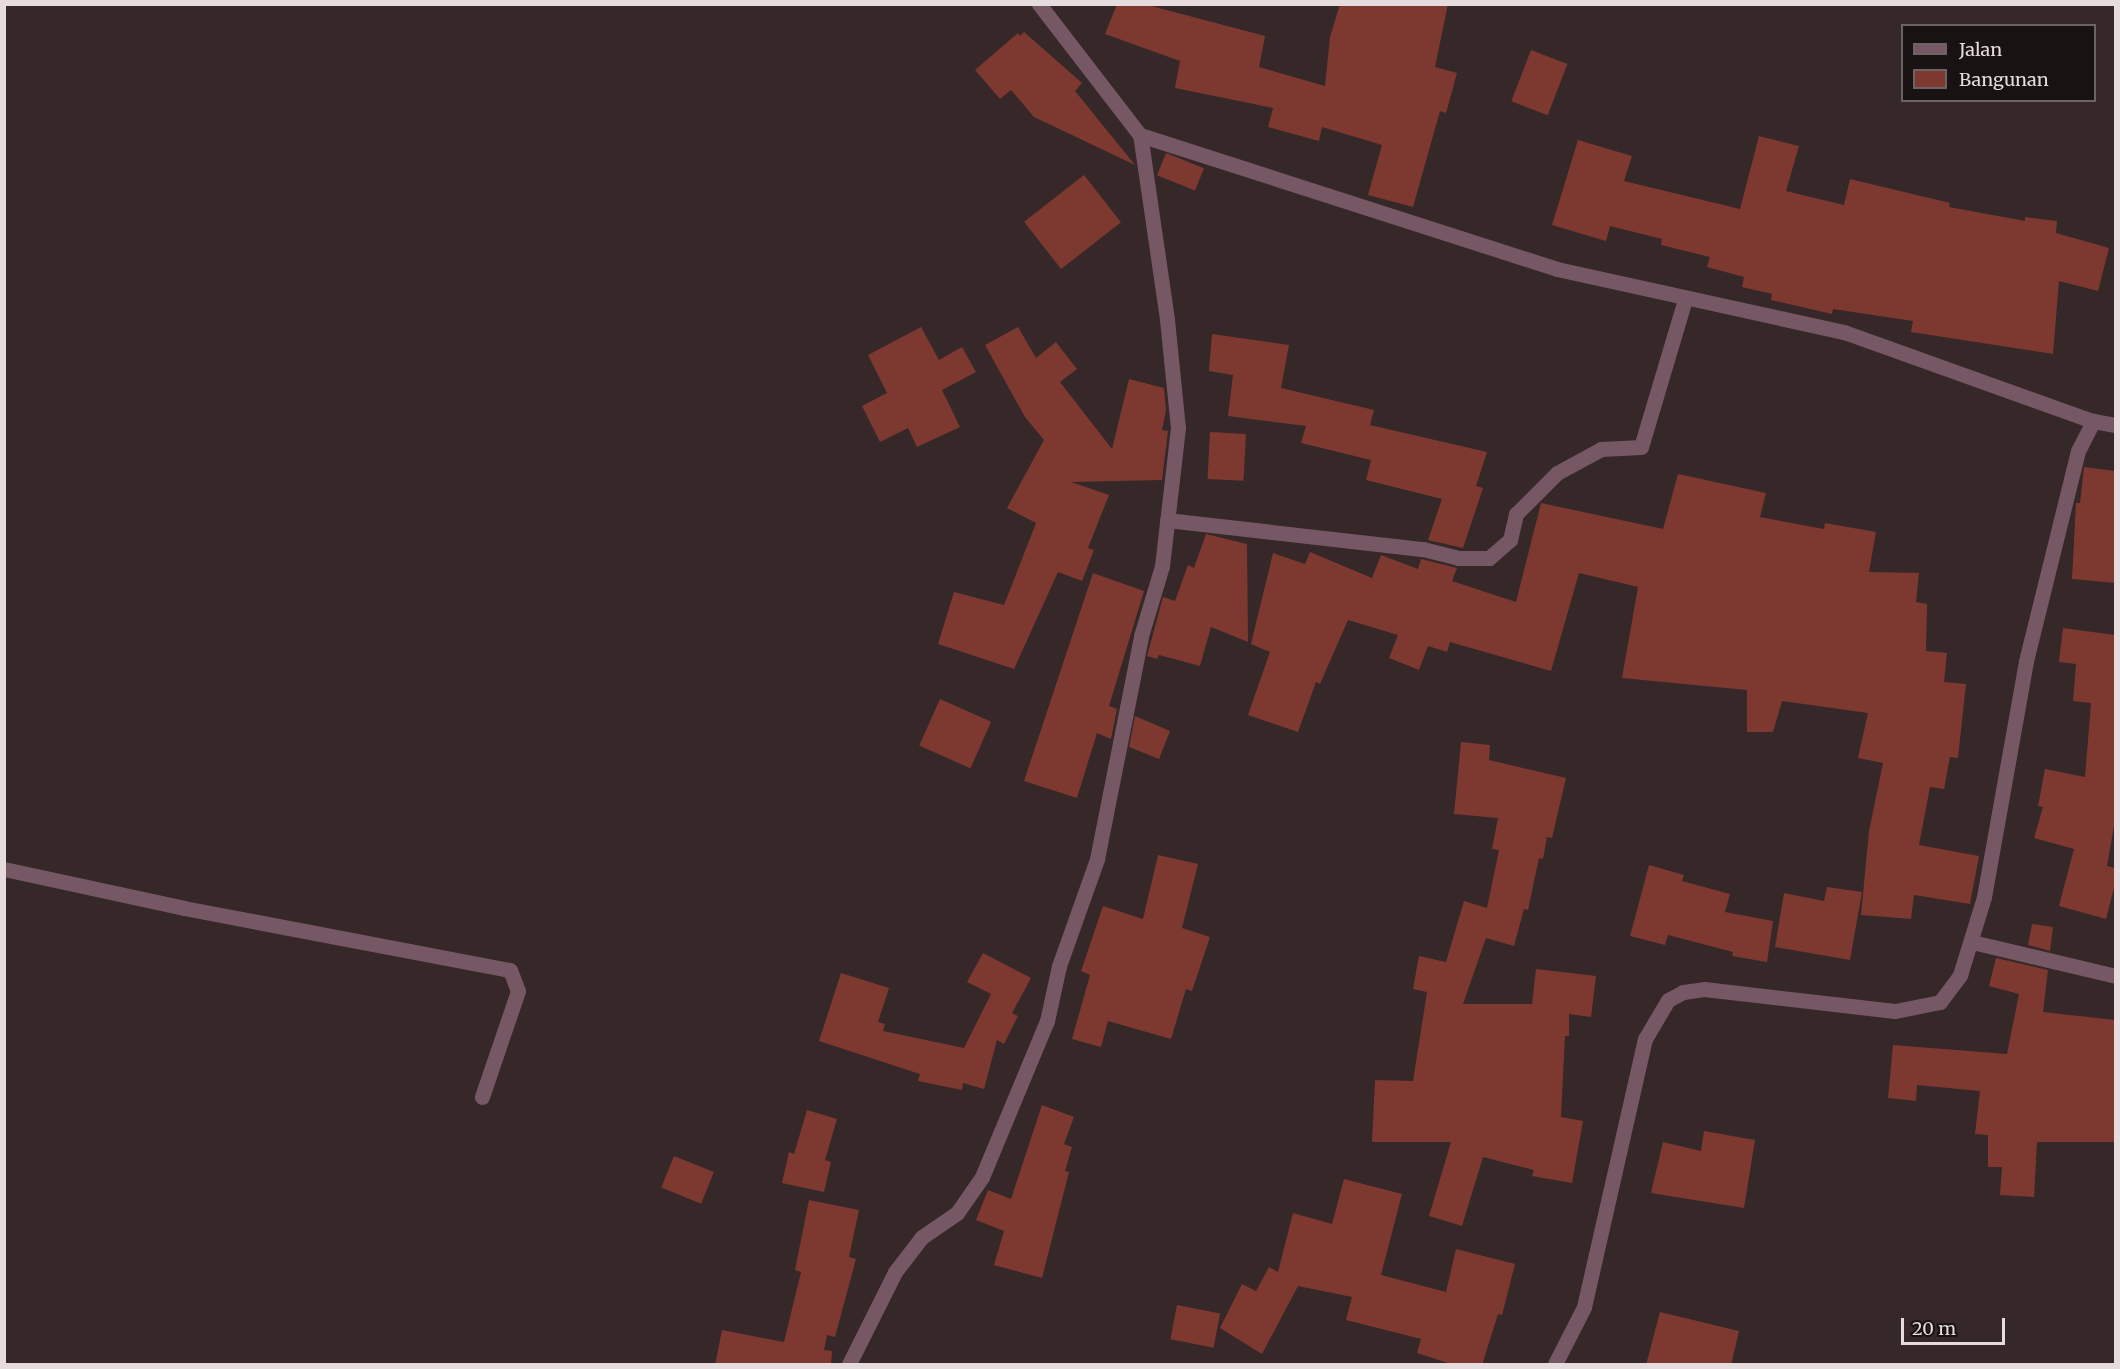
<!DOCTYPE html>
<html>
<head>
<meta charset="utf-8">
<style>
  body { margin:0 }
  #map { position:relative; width:2120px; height:1369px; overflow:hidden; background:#362729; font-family:Merriweather,serif }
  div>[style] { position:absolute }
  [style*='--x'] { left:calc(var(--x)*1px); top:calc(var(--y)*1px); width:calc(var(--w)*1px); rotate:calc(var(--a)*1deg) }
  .building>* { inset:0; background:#7d392f; transform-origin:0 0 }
  .street>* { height:15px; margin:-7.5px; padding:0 7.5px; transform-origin:7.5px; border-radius:7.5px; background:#765865 }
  span { translate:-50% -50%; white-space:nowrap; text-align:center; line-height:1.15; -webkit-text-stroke:4.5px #191213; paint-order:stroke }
  .frame { position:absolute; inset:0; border:6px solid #e6dcdd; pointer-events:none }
  .legend { position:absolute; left:1901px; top:24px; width:195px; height:78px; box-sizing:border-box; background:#191213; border:2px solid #6b6364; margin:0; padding:8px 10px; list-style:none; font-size:18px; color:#e6dcdd }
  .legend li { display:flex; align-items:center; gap:12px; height:30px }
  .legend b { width:30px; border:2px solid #6b6364 }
  .scale { position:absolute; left:1901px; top:1318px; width:104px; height:27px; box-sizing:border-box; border:3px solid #e6dcdd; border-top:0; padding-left:8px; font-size:18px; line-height:21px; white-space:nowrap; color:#e6dcdd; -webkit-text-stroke:4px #191213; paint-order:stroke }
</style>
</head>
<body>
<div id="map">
  <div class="building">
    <div style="clip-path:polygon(1117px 4px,1144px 4px,1265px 36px,1259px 67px,1325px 86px,1330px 37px,1340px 4px,1448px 4px,1435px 67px,1457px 73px,1446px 113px,1440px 111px,1413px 207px,1368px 195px,1382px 145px,1322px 127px,1319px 141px,1268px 127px,1273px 108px,1175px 88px,1180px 61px,1105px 34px)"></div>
    <div style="clip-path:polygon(1024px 32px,1082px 83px,1075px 91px,1135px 165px,1034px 117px,1011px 90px,1000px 99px,975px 70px,1018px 33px,1020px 36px)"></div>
    <div style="left:1531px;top:50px;width:39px;height:55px;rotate:21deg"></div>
    <div style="clip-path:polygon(1759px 136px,1799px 146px,1786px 191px,1844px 205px,1850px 179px,1950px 203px,1949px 207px,2025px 221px,2025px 217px,2057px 221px,2056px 233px,2109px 248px,2098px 291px,2059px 281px,2053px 354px,1911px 332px,1913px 321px,1833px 309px,1832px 314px,1771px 300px,1772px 294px,1742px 287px,1744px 277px,1707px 267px,1710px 257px,1661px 245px,1662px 239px,1610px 226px,1606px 241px,1552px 225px,1578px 140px,1632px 156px,1624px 181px,1740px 209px)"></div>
    <div style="left:1166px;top:153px;width:41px;height:24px;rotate:22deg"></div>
    <div style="left:1084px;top:175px;width:60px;height:76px;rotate:52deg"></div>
    <div style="clip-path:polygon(921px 327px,939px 360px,962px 347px,976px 372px,942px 390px,960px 427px,917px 447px,908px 428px,880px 442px,862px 406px,887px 393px,868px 355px)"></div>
    <div style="clip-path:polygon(1018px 327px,1036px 358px,1056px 342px,1077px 369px,1060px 382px,1112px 449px,1129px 379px,1164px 388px,1166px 410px,1162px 430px,1168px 431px,1162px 480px,1071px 482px,1109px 495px,1088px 548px,1094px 550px,1082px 581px,1058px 572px,1014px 669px,938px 644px,954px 592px,1004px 605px,1036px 523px,1007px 508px,1044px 440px,1025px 417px,985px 345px)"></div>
    <div style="clip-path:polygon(1212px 334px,1289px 345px,1281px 388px,1374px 410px,1370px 425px,1487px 452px,1476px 486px,1483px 488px,1463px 548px,1428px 540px,1442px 499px,1366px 480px,1371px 460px,1301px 443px,1306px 426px,1228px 416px,1233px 375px,1209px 371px)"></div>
    <div style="left:1210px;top:432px;width:36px;height:47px;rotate:3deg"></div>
    <div style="clip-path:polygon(2084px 467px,2115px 471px,2115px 583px,2072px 579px,2076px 503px,2080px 503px)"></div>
    <div style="clip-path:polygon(1678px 474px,1766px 493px,1760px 517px,1824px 529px,1825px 523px,1876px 532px,1869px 572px,1919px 573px,1916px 602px,1927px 604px,1926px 651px,1947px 653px,1944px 682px,1966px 684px,1958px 758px,1950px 757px,1944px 789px,1930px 787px,1919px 845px,1979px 856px,1970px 904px,1914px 895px,1911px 919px,1861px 915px,1869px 831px,1883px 763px,1858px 758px,1868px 713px,1782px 701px,1773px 732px,1747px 732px,1747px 690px,1622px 678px,1638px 587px,1579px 573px,1551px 671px,1450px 642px,1447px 652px,1428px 646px,1419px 670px,1389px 658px,1398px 635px,1348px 620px,1320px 684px,1316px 682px,1298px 732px,1248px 715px,1270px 652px,1251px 644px,1273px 553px,1305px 564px,1310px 552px,1372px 578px,1381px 555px,1418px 569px,1421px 559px,1457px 568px,1452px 581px,1516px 602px,1541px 503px,1663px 529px)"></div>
    <div style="clip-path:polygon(1206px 534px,1247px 544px,1248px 642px,1211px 627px,1200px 666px,1159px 655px,1157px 659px,1147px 656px,1163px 597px,1175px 601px,1188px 565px,1194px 568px)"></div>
    <div style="clip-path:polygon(1093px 573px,1144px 591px,1109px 706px,1117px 709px,1111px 739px,1097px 733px,1077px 798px,1024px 781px)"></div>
    <div style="clip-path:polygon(2063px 628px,2115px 635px,2115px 820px,2107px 866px,2115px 868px,2115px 884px,2106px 919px,2059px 906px,2074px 849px,2034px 838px,2043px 807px,2038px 806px,2045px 769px,2085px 777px,2091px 703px,2073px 701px,2076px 664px,2059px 662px)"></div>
    <div style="left:940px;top:699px;width:56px;height:51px;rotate:24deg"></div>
    <div style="clip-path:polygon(1135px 716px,1170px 731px,1159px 759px,1129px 747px)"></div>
    <div style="clip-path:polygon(1461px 742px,1490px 745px,1489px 760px,1566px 778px,1552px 838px,1547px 837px,1543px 859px,1539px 858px,1528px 910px,1524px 909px,1514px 946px,1486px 938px,1463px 1004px,1532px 1004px,1536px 969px,1596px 976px,1591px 1017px,1569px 1014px,1569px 1036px,1565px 1036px,1561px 1117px,1583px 1121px,1572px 1183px,1532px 1176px,1534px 1170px,1483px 1157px,1462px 1226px,1429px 1216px,1451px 1142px,1372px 1142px,1375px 1080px,1413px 1081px,1427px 992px,1413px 989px,1419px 956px,1446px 962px,1464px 901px,1487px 908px,1499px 850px,1492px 849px,1498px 818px,1454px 814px)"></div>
    <div style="clip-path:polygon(1158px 855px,1198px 864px,1182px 928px,1210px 937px,1192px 991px,1186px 989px,1171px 1039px,1108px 1021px,1101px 1047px,1072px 1039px,1090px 975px,1081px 971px,1103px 906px,1143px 919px)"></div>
    <div style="clip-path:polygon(1649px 865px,1684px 875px,1682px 881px,1730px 894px,1725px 912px,1773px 921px,1767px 962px,1732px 956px,1733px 952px,1668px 935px,1665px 945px,1630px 936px)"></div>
    <div style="clip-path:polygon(1827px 887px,1862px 892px,1850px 960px,1775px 947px,1784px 893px,1824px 901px)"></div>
    <div style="clip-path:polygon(2032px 924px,2053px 927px,2050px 951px,2028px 945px)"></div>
    <div style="clip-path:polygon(983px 953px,1031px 978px,1012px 1013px,1018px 1016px,1004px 1044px,997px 1040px,984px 1089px,963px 1083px,962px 1090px,918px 1081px,920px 1074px,819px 1041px,841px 973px,889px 988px,878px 1022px,885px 1024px,883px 1031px,964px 1048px,991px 994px,967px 982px)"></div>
    <div style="clip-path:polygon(1996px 958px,2048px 970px,2043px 1012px,2115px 1020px,2115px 1142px,2037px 1142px,2034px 1197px,2000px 1195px,2002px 1167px,1988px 1167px,1988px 1135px,1975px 1134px,1980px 1091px,1917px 1085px,1916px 1101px,1888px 1098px,1893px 1045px,2007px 1054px,2019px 994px,1989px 986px)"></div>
    <div style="clip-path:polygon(1042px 1105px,1074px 1117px,1064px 1144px,1072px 1147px,1065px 1171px,1069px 1172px,1042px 1278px,994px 1265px,1004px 1231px,976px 1220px,988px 1190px,1011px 1199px)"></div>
    <div style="clip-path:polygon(807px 1110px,837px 1119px,825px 1160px,831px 1162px,824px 1192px,782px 1183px,789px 1152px,794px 1154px)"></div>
    <div style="clip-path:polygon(1704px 1131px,1755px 1140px,1744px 1208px,1651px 1193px,1663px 1142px,1701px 1151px)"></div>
    <div style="left:674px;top:1156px;width:43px;height:34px;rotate:22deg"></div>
    <div style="clip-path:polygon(1344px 1179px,1402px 1194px,1381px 1275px,1446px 1292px,1456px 1249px,1515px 1264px,1502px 1315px,1498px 1314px,1482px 1365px,1454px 1365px,1417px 1353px,1421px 1339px,1346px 1320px,1352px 1297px,1298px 1286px,1262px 1354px,1220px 1328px,1242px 1284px,1256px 1291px,1269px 1267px,1278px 1272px,1293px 1213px,1332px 1224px)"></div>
    <div style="clip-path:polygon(809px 1200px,859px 1210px,849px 1257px,856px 1259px,835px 1337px,827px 1335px,824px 1350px,832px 1351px,831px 1365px,715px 1365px,722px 1330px,784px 1342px,801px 1272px,795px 1270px)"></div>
    <div style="left:1177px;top:1305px;width:44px;height:35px;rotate:11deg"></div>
    <div style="clip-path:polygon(1660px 1312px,1739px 1331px,1731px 1365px,1646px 1365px)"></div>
  </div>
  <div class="street">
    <div style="--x:1039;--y:4;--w:165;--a:52.4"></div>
    <div style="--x:1140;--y:135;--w:438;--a:17.8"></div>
    <div style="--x:1557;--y:269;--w:294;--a:12.4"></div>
    <div style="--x:1844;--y:332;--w:264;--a:19.7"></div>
    <div style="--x:2093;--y:421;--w:23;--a:10"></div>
    <div style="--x:1167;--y:520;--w:258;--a:6.5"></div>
    <div style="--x:1423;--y:549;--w:36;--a:14"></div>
    <div style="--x:1458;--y:558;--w:31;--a:0"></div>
    <div style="--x:1489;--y:558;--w:28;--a:-41"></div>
    <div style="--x:1510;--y:540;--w:27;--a:-77"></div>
    <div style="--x:1516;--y:514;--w:58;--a:-45"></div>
    <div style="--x:1557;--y:473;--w:50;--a:-28.6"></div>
    <div style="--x:1601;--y:449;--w:40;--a:-2.9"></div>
    <div style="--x:1641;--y:447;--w:154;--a:-73.4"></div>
    <div style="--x:4;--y:869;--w:184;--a:12.2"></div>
    <div style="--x:184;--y:908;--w:332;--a:10.8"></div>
    <div style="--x:510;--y:970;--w:22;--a:69"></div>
    <div style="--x:518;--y:991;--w:112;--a:108.8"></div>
    <div style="--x:1972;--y:942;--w:148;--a:13.3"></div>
    <div style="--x:849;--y:1364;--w:103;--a:-63.4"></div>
    <div style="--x:895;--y:1272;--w:44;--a:-52.4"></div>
    <div style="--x:922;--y:1237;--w:42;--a:-34.4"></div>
    <div style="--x:957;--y:1213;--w:44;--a:-55.2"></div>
    <div style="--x:982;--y:1177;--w:169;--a:-67.4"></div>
    <div style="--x:1047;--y:1021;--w:56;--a:-77.7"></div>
    <div style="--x:1059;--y:966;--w:114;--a:-70.4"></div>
    <div style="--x:1097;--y:859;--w:227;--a:-78.8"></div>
    <div style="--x:1141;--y:636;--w:73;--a:-73.3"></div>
    <div style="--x:1162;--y:566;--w:139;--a:-83.4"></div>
    <div style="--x:1178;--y:428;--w:110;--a:-95.8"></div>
    <div style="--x:1167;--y:319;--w:186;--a:-98.3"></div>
    <div style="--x:1555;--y:1364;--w:64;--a:-63"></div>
    <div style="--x:1584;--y:1307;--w:275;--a:-77.2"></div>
    <div style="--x:1645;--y:1039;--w:45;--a:-59.5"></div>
    <div style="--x:1668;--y:1000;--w:17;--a:-28"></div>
    <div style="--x:1683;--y:992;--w:21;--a:-8"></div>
    <div style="--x:1704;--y:989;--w:192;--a:6.6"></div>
    <div style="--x:1895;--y:1011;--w:46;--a:-11.3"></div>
    <div style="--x:1940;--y:1002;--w:34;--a:-53"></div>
    <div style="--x:1960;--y:975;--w:82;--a:-72.9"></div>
    <div style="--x:1984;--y:897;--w:240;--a:-79.9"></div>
    <div style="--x:2026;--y:661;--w:216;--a:-76.1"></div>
    <div style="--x:2078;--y:451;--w:34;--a:-63"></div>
  </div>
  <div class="frame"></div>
  <ul class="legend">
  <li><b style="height:8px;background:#765865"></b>Jalan</li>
  <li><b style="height:16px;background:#7d392f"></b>Bangunan</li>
  </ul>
  <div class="scale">20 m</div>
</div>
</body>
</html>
